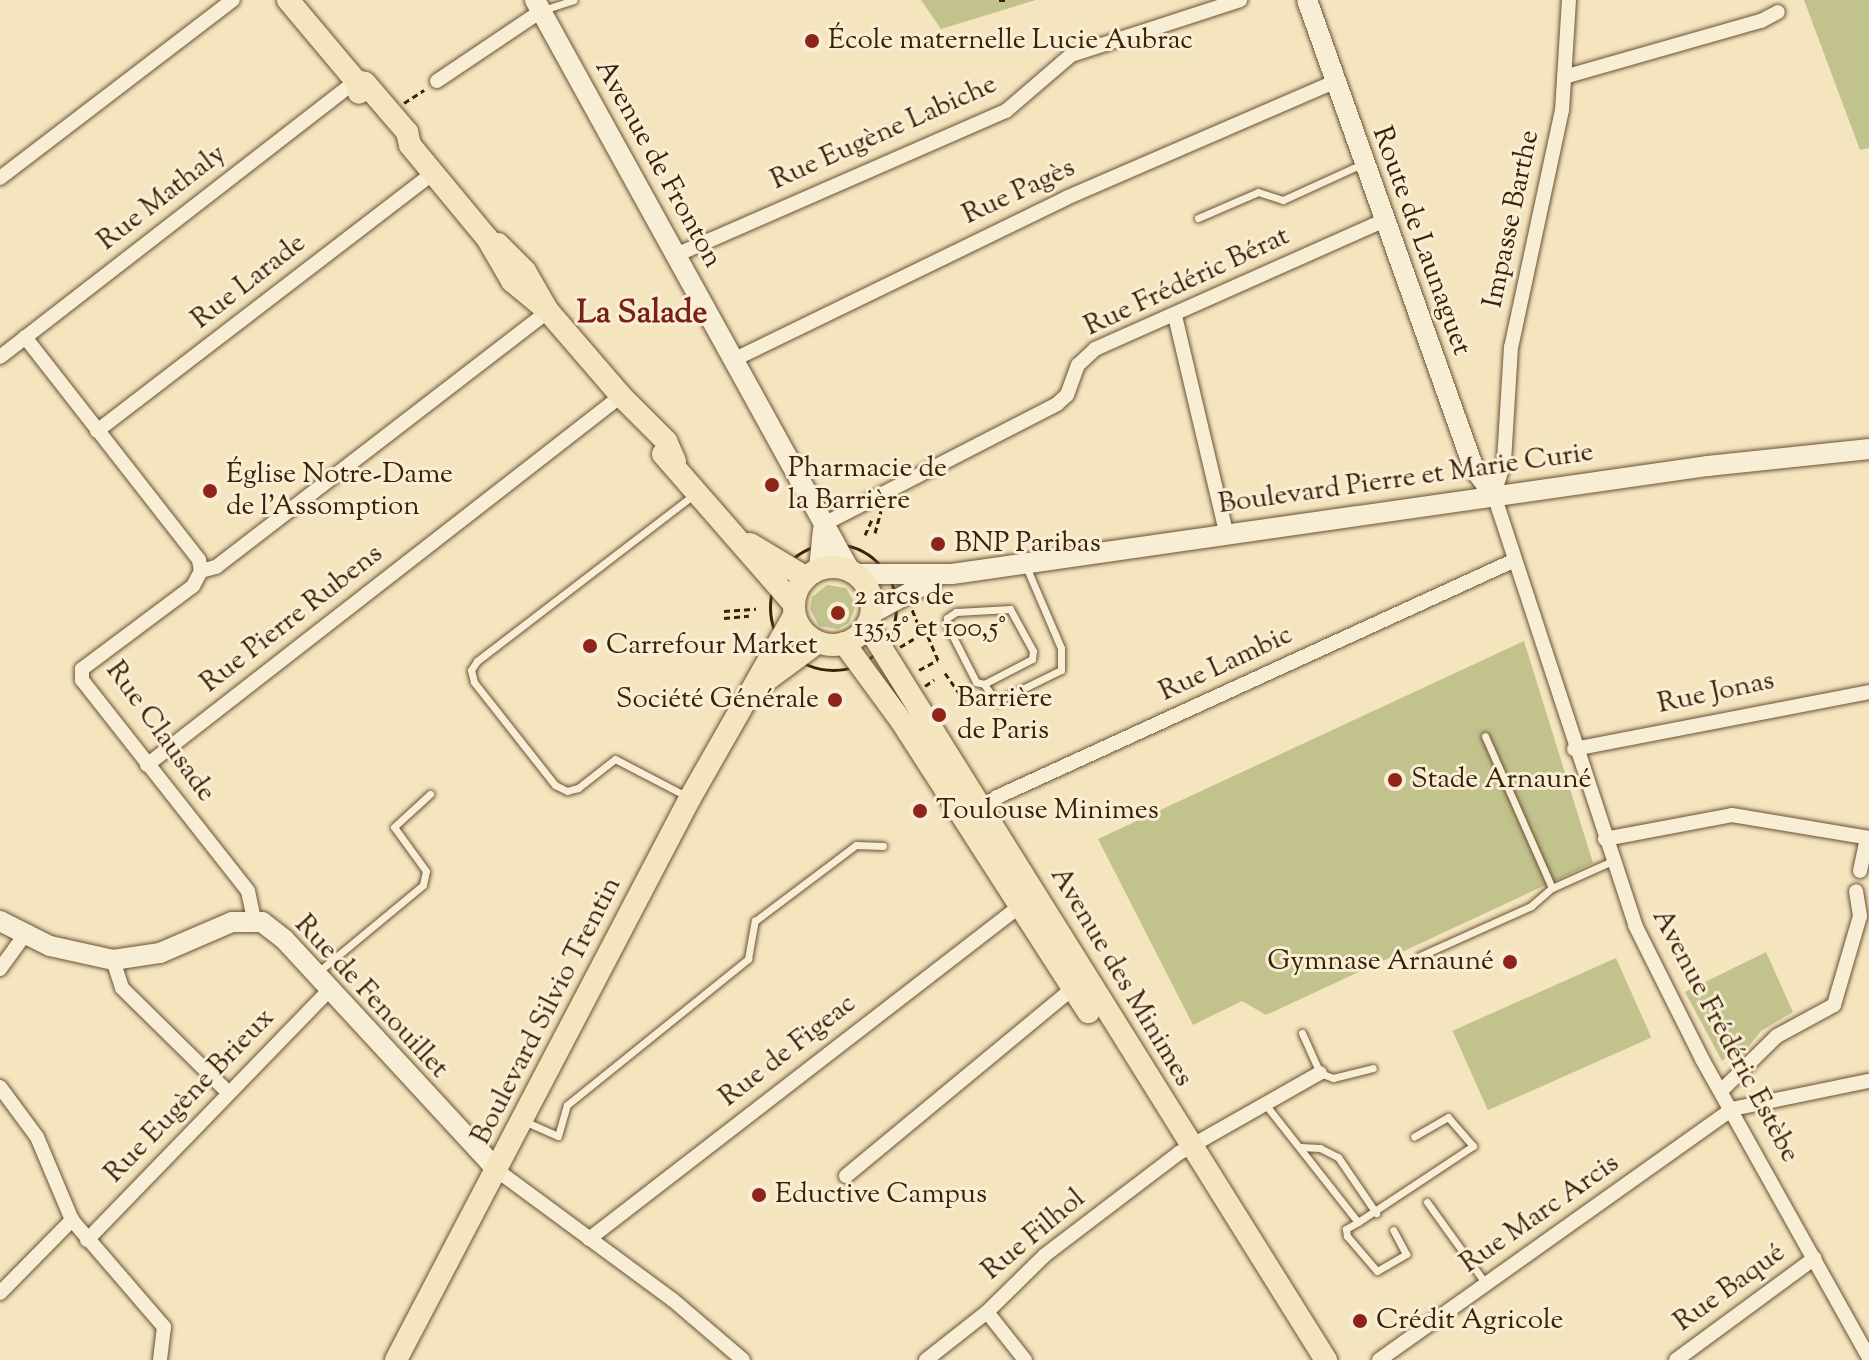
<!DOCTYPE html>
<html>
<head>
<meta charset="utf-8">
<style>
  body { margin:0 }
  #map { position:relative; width:1869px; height:1360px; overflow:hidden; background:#f5e5be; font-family:"Sorts Mill Goudy",serif }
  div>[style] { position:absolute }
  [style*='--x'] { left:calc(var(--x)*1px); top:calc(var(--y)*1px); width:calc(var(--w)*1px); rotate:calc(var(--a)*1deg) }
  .green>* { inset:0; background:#c2c28d; transform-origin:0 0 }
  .path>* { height:3px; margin-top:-1.5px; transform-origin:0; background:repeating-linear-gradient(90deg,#3d2006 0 6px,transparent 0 10px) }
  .path>.ring { margin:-1.5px; padding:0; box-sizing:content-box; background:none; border:3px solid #3d2006; border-radius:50% }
  .roads { filter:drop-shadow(0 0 2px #6b5134) drop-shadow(0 0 2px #6b5134) }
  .lane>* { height:7px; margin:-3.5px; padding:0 3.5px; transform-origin:3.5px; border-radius:3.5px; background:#f8eed5 }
  .street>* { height:14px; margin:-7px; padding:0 7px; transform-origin:7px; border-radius:7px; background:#f8eed5 }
  .secondary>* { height:20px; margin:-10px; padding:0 10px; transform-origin:10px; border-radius:10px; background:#f8eed5 }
  .primary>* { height:22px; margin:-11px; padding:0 11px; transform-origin:11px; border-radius:11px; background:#f5e5be }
  .primary>.ring { margin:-11px; padding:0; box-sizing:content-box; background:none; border:22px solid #f5e5be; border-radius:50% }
  .dots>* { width:22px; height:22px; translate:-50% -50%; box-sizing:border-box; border:4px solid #f8eed5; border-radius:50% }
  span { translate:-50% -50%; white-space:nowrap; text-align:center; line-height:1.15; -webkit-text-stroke:6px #f8eed5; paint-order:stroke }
  .poi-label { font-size:28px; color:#3d2006 }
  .left { translate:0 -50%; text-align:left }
  .right { translate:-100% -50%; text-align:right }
  .street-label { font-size:28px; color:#3d2006 }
  .quarter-label { font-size:32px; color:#7a1f14; font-weight:700 }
</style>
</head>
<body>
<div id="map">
  <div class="green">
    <div style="clip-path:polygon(921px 0,1036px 0,941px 29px)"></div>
    <div style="clip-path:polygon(1804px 0,1869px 0,1869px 148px,1860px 150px)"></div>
    <div style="clip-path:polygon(827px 585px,846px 588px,856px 605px,849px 623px,838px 629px,819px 626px,810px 609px,812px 597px)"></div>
    <div style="clip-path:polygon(1524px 641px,1593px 863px,1266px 1015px,1242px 1001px,1193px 1025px,1098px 839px)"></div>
    <div style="clip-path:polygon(1766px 952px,1793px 1012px,1761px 1031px,1736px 1062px,1731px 1054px,1722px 1061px,1685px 992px)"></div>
    <div style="left:1616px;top:958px;width:87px;height:179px;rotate:66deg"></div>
  </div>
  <div class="path">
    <div style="--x:999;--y:0;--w:9;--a:0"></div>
    <div style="--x:404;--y:103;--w:24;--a:-33"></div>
    <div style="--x:875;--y:533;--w:23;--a:-75"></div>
    <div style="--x:865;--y:535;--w:20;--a:-66"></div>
    <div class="ring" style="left:770px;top:544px;width:123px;height:123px"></div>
    <div style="--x:724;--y:611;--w:32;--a:-4"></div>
    <div style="--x:724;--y:618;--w:25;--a:-5"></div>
    <div style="--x:900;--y:647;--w:26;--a:-31"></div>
    <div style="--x:922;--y:634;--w:27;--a:-112"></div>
    <div style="--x:919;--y:670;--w:21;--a:-28"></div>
    <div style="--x:938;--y:660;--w:26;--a:-113"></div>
    <div style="--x:945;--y:673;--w:35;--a:55"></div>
    <div style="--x:925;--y:686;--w:11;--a:-34"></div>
  </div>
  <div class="roads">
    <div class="lane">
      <div style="--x:543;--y:10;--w:32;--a:-18"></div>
      <div style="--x:1198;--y:218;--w:65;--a:-23.4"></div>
      <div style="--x:1258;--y:192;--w:26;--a:18"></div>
      <div style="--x:1283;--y:200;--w:87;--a:-24.5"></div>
      <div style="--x:984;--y:684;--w:54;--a:-27.5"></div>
      <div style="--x:1032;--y:659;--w:8;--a:-83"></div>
      <div style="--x:1033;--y:651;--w:48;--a:-118.7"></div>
      <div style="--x:1010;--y:609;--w:54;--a:176.8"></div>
      <div style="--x:956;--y:612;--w:11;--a:146"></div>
      <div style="--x:947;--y:618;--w:7;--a:90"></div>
      <div style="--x:947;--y:625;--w:64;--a:63"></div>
      <div style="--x:976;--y:682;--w:8;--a:14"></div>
      <div style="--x:984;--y:684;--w:22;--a:56"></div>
      <div style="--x:996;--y:702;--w:72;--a:-26.2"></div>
      <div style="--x:1061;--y:670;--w:22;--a:-90"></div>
      <div style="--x:1061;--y:648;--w:91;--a:-113.2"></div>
      <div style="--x:1485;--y:736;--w:166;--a:66.2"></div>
      <div style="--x:688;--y:797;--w:82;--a:-152.5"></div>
      <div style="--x:615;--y:759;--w:47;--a:141.9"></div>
      <div style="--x:578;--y:788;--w:11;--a:165"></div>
      <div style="--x:567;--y:791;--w:13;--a:-153"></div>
      <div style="--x:555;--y:785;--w:131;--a:-128.2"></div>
      <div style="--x:474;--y:682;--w:12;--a:-104"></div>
      <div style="--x:471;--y:670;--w:11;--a:-56"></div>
      <div style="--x:477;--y:661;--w:275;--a:-37.5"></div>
      <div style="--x:1420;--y:956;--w:122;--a:-24.2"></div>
      <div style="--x:1531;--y:906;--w:28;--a:-41"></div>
      <div style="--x:1552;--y:888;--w:66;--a:-24.2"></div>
      <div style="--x:318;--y:972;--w:136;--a:-39.6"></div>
      <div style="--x:423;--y:885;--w:14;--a:-78"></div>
      <div style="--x:426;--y:871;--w:54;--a:-126"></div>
      <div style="--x:394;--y:827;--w:49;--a:-42.5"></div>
      <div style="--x:1302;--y:1033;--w:44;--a:65.8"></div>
      <div style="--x:1320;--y:1073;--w:14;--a:21"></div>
      <div style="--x:1333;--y:1078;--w:41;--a:-14"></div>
      <div style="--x:1265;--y:1104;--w:150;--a:51.8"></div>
      <div style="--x:1358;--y:1222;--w:138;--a:-33.5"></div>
      <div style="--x:1473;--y:1146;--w:38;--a:-131"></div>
      <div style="--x:1448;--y:1117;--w:39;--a:150"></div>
      <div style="--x:524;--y:1121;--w:37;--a:24"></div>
      <div style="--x:558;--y:1136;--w:32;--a:-74"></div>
      <div style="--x:567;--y:1105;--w:233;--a:-38.9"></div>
      <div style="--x:748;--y:959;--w:39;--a:-80"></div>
      <div style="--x:755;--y:921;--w:126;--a:-37"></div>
      <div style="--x:856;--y:845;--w:27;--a:2"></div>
      <div style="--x:1300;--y:1147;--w:20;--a:3"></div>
      <div style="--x:1320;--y:1148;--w:20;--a:27"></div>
      <div style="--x:1338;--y:1157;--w:68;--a:55.8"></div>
      <div style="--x:1427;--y:1202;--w:101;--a:54.3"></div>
      <div style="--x:1358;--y:1222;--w:14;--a:150"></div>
      <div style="--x:1346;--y:1229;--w:7;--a:82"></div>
      <div style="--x:1347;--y:1236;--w:46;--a:49.4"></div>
      <div style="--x:1377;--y:1271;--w:34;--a:-30"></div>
      <div style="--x:1406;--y:1254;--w:27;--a:-118"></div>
    </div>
    <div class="street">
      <div style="--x:1569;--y:0;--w:110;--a:93.6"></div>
      <div style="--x:1562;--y:110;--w:242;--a:102.1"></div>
      <div style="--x:1511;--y:347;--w:115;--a:93.5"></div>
      <div style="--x:1504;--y:462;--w:34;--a:107"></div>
      <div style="--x:1494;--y:495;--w:453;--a:71.8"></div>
      <div style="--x:1635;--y:925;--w:150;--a:63.4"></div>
      <div style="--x:1702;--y:1059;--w:342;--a:60.8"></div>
      <div style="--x:1564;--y:77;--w:205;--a:-15.9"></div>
      <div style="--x:1761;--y:21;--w:19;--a:-28"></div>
      <div style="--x:437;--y:81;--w:125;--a:-33.9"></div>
      <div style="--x:0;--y:178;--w:293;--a:-37.4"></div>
      <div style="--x:676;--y:255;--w:360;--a:-23.6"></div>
      <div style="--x:1006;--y:111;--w:86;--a:-40.7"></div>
      <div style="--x:1071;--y:55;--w:178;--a:-18"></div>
      <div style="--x:1175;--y:316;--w:222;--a:76.7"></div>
      <div style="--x:25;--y:337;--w:283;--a:52"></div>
      <div style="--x:199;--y:560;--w:11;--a:80"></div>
      <div style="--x:201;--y:571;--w:17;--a:118"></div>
      <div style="--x:193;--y:586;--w:139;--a:143.2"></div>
      <div style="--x:82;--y:669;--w:11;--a:90"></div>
      <div style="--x:82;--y:680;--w:268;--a:51.8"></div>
      <div style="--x:248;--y:891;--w:29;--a:78"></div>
      <div style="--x:0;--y:357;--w:450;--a:-37.8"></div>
      <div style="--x:733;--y:360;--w:370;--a:-25.9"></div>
      <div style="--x:1066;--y:198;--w:290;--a:-23.4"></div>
      <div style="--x:97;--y:431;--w:424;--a:-37.5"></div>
      <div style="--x:822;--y:525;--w:264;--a:-27.2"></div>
      <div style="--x:1057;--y:404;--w:13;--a:-42"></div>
      <div style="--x:1067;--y:395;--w:32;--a:-70"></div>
      <div style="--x:1078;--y:365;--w:23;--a:-43"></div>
      <div style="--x:1095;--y:349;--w:315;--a:-24"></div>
      <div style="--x:201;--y:571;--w:16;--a:-15"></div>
      <div style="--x:216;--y:567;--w:419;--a:-37.6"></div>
      <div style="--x:1574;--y:749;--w:300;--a:-10.9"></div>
      <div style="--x:147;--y:765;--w:601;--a:-37.9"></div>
      <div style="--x:976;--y:813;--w:26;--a:-37"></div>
      <div style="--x:997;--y:797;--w:567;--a:-24.58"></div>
      <div style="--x:1605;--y:839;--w:129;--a:-10.7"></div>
      <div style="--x:1732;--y:815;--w:139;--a:9.5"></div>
      <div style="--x:1860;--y:871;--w:34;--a:-78"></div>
      <div style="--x:113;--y:960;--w:29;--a:72"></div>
      <div style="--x:122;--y:988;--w:150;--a:44.5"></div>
      <div style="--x:0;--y:969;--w:44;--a:-54.2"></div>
      <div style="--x:0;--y:1087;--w:62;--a:53.5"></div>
      <div style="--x:37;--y:1137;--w:90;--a:67.1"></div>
      <div style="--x:72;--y:1220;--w:141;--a:49.3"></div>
      <div style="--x:164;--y:1327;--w:33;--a:97"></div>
      <div style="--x:1721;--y:1091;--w:78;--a:-44.5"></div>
      <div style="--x:1777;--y:1036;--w:65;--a:-28.5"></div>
      <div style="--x:1834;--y:1005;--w:93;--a:-73.7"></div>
      <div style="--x:1860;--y:916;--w:25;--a:-99"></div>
      <div style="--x:498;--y:1171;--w:217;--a:36.4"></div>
      <div style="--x:673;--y:1300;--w:92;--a:40.6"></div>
      <div style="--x:846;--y:1176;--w:301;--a:-39.6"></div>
      <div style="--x:589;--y:1239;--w:545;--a:-37.69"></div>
      <div style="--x:87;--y:1240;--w:349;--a:-45.9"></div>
      <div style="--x:0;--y:1293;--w:103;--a:-45.4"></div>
      <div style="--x:987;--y:1312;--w:61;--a:51.6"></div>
      <div style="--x:926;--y:1360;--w:78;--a:-38.2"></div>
      <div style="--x:987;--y:1312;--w:81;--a:-44.5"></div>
      <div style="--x:1045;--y:1255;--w:168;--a:-37.3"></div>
      <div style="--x:1179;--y:1153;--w:162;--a:-29.6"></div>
      <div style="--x:1379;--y:1360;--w:433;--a:-35.4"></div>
      <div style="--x:1732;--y:1109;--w:140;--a:-11.6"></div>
      <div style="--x:1676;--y:1360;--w:172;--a:-36.3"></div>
    </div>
    <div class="secondary">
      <div style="--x:535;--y:0;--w:650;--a:61.11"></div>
      <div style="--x:1307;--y:0;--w:496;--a:70.4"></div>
      <div style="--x:1473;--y:467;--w:35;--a:53"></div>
      <div style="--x:819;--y:569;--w:40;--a:-84.3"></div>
      <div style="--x:858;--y:574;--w:94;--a:0"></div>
      <div style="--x:952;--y:574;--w:764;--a:-8.13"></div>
      <div style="--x:1708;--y:466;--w:162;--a:-6"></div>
      <div style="--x:872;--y:613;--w:69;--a:-28.4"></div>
      <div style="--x:0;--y:921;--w:56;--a:26.6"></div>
      <div style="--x:50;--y:946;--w:65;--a:12.5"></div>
      <div style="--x:113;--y:960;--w:48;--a:-8.5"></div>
      <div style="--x:160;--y:953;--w:78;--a:-23.3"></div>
      <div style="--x:232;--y:922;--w:30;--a:0"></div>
      <div style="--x:262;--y:922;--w:28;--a:38"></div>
      <div style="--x:284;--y:939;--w:316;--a:47.3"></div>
    </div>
    <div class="primary">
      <div style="--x:288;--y:0;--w:106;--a:50"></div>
      <div style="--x:356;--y:81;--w:12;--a:76"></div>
      <div style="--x:356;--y:81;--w:9;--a:13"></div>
      <div style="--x:365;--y:83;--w:65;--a:49.4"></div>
      <div style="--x:407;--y:132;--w:13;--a:77"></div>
      <div style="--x:410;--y:145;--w:121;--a:50.4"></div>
      <div style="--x:487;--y:238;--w:50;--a:59.8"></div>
      <div style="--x:512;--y:281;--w:47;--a:39.8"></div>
      <div style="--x:498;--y:244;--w:38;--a:45"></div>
      <div style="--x:525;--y:271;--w:46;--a:60.1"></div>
      <div style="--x:548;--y:311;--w:112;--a:49.3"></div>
      <div style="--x:621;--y:396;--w:64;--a:45"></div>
      <div style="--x:666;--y:441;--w:22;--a:66"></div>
      <div style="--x:663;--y:454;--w:198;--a:48.9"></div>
      <div style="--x:750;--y:544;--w:64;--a:31"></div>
      <div class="ring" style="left:794px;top:567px;width:56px;height:56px"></div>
      <div style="--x:867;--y:625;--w:867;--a:58.02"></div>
      <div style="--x:844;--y:643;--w:98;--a:53.7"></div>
      <div style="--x:902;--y:722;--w:345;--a:57.3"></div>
      <div style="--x:752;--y:691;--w:82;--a:-36.6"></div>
      <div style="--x:396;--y:1360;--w:634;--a:-62.38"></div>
      <div style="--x:690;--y:798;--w:210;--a:-60.3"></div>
    </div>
  </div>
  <div class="dots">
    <div style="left:812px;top:41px;background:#8f2418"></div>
    <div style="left:772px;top:485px;background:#8f2418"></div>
    <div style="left:210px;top:491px;background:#8f2418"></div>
    <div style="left:938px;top:544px;background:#8f2418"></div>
    <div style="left:838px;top:613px;background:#8f2418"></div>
    <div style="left:590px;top:646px;background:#8f2418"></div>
    <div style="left:835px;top:700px;background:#8f2418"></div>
    <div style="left:939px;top:715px;background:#8f2418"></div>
    <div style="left:1395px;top:780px;background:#8f2418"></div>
    <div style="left:920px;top:811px;background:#8f2418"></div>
    <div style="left:1510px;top:962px;background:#8f2418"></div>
    <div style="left:759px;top:1195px;background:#8f2418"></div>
    <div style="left:1360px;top:1321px;background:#8f2418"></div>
  </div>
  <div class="poi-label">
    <span class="left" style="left:828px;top:41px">École maternelle Lucie Aubrac</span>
    <span class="left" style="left:788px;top:485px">Pharmacie de<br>la Barrière</span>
    <span class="left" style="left:226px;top:491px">Église Notre-Dame<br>de l'Assomption</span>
    <span class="left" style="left:954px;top:544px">BNP Paribas</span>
    <span class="left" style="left:854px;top:613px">2 arcs de<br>135,5° et 100,5°</span>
    <span class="left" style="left:606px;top:646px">Carrefour Market</span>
    <span class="left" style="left:957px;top:715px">Barrière<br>de Paris</span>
    <span class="right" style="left:819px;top:700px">Société Générale</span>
    <span class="left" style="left:1411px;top:780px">Stade Arnauné</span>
    <span class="left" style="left:936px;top:811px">Toulouse Minimes</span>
    <span class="right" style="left:1494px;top:962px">Gymnase Arnauné</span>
    <span class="left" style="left:775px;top:1195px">Eductive Campus</span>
    <span class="left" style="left:1376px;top:1321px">Crédit Agricole</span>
  </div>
  <div class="street-label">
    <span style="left:884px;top:133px;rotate:-24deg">Rue Eugène Labiche</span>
    <span style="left:658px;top:164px;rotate:61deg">Avenue de Fronton</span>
    <span style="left:1019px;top:192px;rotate:-25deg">Rue Pagès</span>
    <span style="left:162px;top:198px;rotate:-38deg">Rue Mathaly</span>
    <span style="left:1512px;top:219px;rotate:-78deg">Impasse Barthe</span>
    <span style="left:1421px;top:241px;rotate:70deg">Route de Launaguet</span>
    <span style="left:249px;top:282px;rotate:-38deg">Rue Larade</span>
    <span style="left:1187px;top:282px;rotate:-25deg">Rue Frédéric Bérat</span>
    <span style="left:1406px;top:479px;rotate:-8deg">Boulevard Pierre et Marie Curie</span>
    <span style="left:292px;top:619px;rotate:-38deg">Rue Pierre Rubens</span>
    <span style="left:1226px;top:664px;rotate:-25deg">Rue Lambic</span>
    <span style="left:1716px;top:693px;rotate:-12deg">Rue Jonas</span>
    <span style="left:160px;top:732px;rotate:54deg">Rue Clausade</span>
    <span style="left:1121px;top:977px;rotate:59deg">Avenue des Minimes</span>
    <span style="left:371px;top:997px;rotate:47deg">Rue de Fenouillet</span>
    <span style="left:547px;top:1011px;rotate:-63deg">Boulevard Silvio Trentin</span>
    <span style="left:1725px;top:1036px;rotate:62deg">Avenue Frédéric Estèbe</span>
    <span style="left:788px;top:1051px;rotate:-38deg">Rue de Figeac</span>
    <span style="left:190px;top:1096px;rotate:-46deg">Rue Eugène Brieux</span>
    <span style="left:1540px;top:1214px;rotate:-35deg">Rue Marc Arcis</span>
    <span style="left:1034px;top:1235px;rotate:-40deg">Rue Filhol</span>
    <span style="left:1730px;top:1288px;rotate:-36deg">Rue Baqué</span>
  </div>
  <div class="quarter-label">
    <span style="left:642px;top:314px">La Salade</span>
  </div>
</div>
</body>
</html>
